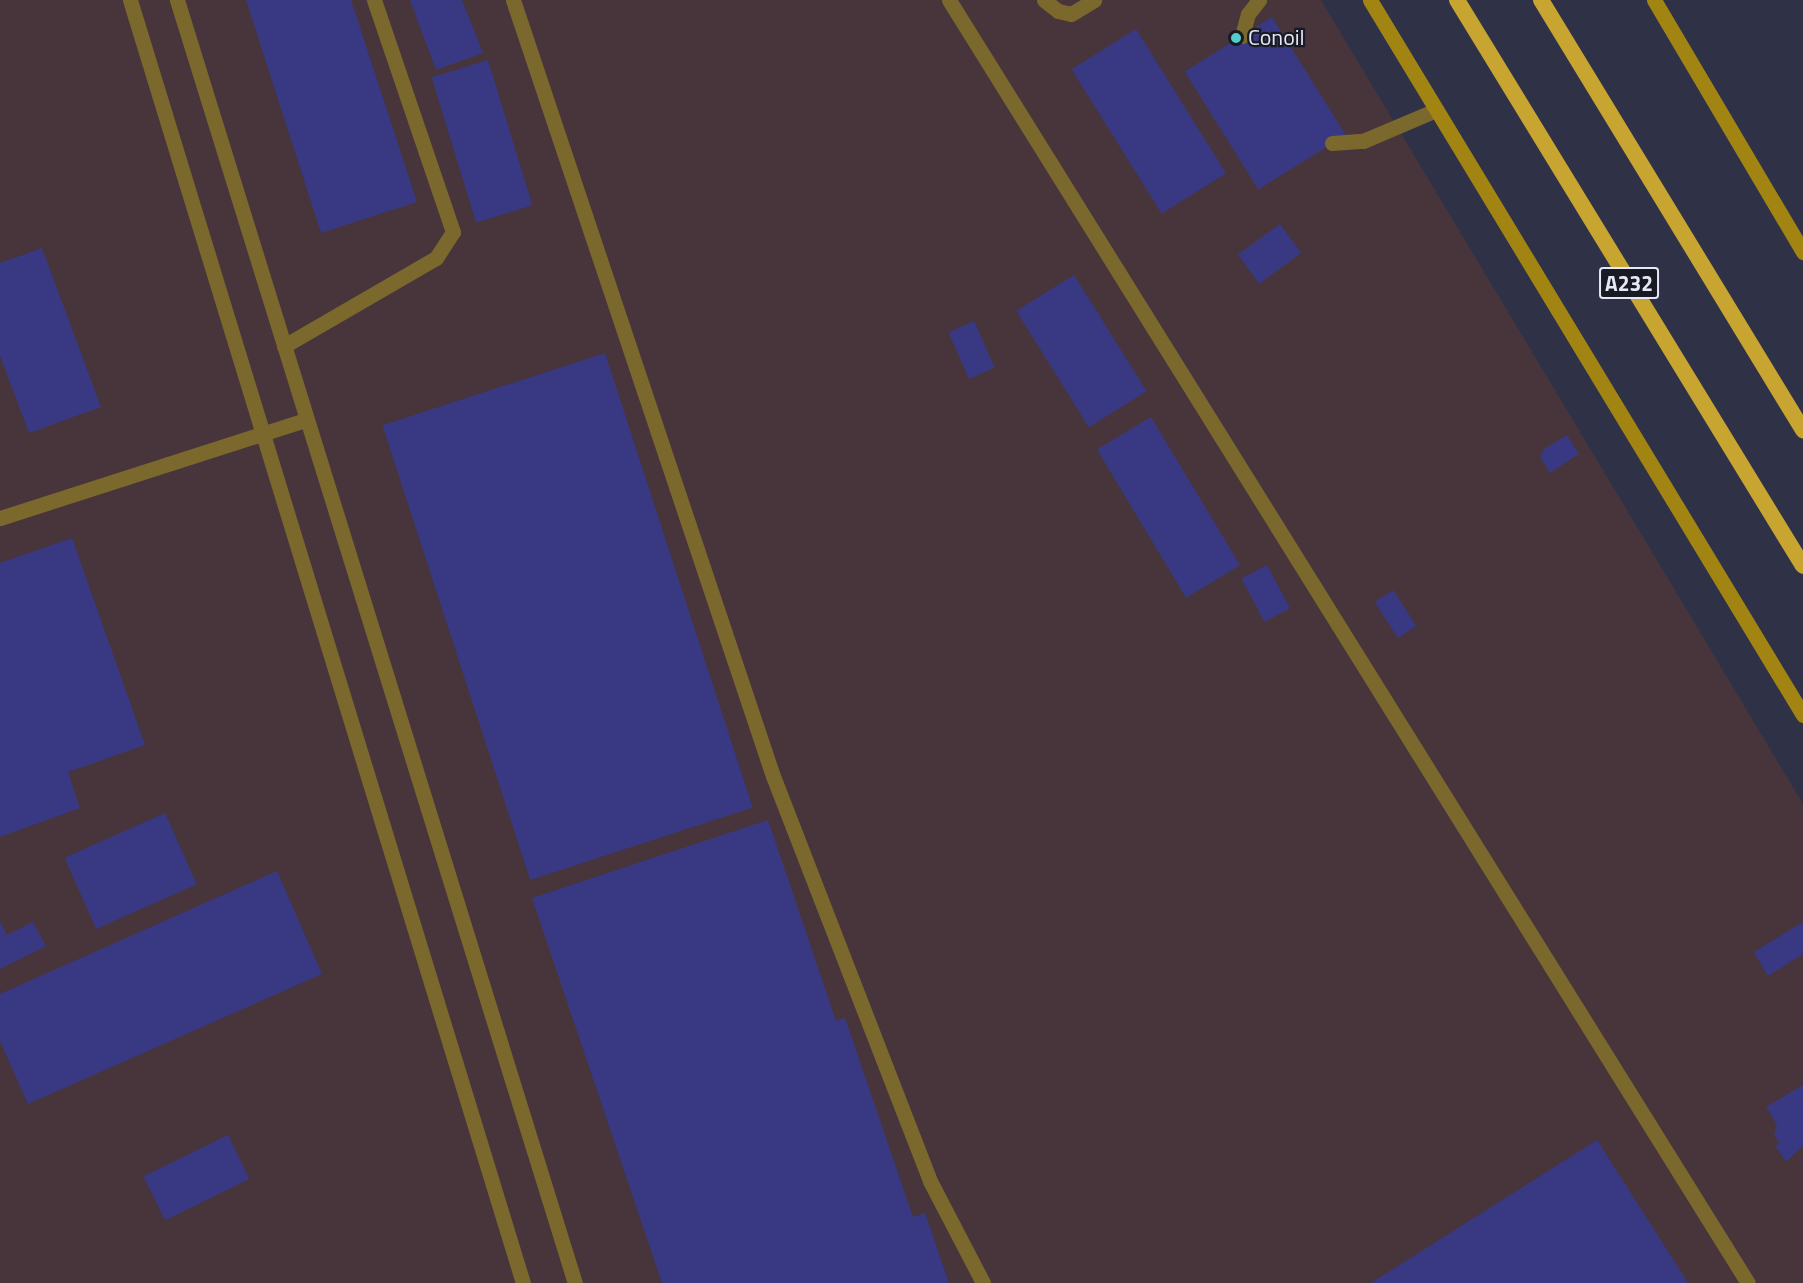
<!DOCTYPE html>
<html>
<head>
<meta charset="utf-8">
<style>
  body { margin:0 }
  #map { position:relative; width:1803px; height:1283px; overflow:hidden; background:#2f3247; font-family:"Titillium Web",sans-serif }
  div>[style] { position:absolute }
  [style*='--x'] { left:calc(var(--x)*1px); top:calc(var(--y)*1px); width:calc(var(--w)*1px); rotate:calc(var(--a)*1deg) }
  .industrial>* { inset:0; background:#48353b }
  .building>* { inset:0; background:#383982; transform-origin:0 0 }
  .service>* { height:15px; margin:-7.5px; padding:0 7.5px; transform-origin:7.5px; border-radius:7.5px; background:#7b682d }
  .minor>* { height:15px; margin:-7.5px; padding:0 7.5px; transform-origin:7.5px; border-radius:7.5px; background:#7b682d }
  .secondary>* { height:15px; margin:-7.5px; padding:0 7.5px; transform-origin:7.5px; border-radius:7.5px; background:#a28413 }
  .trunk>* { height:16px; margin:-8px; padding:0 8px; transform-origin:8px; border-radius:8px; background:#c7a530 }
  .dots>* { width:16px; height:16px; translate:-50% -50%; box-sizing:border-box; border:3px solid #191a24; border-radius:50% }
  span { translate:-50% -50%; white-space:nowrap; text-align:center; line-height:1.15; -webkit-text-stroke:4.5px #191a24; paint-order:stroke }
  .shield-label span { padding:2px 4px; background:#191a24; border:2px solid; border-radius:4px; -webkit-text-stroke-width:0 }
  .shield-label { font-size:21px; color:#e5e8f6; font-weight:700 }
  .poi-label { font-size:22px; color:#e5e8f6 }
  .left { translate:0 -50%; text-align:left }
</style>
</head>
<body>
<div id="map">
  <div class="industrial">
    <div style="clip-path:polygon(0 0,1321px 0,1803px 804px,1803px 1283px,0 1283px)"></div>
  </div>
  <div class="building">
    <div style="clip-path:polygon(246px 0,351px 0,417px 202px,321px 233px)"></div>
    <div style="clip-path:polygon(410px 0,462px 0,483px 53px,436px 70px)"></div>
    <div style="left:1272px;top:17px;width:139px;height:103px;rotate:58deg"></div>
    <div style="left:1136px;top:29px;width:170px;height:76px;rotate:58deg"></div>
    <div style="left:488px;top:60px;width:152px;height:59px;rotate:73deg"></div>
    <div style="left:1280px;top:224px;width:36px;height:52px;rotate:54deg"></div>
    <div style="clip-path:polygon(42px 248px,101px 407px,29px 433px,0 356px,0 263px)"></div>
    <div style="left:1074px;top:275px;width:137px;height:68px;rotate:58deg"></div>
    <div style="left:974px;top:321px;width:51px;height:28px;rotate:66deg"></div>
    <div style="left:605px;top:353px;width:478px;height:234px;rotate:72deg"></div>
    <div style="left:1151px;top:417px;width:173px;height:63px;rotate:59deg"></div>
    <div style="clip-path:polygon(1567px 435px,1579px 454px,1550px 473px,1540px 457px,1544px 449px)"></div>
    <div style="clip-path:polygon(72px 538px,145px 745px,68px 772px,80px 808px,0 837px,0 563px)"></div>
    <div style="left:1267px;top:565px;width:49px;height:29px;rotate:62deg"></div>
    <div style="left:1393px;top:590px;width:43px;height:22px;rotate:57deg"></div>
    <div style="left:165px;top:813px;width:78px;height:110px;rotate:66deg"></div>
    <div style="clip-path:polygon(768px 820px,836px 1021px,845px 1018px,913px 1217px,925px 1213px,949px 1283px,662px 1283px,532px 898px)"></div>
    <div style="clip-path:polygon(277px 871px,322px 974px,28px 1104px,0 1041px,0 994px)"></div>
    <div style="clip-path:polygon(0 922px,7px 935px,33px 922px,46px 946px,0 969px)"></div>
    <div style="clip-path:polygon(1803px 922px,1803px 954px,1768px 976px,1754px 952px)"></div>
    <div style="clip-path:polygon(1803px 1085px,1803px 1146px,1786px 1162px,1776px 1147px,1779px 1143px,1774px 1134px,1777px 1125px,1766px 1107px)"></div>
    <div style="left:228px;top:1135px;width:49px;height:94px;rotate:64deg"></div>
    <div style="clip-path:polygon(1597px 1140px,1688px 1283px,1371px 1283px)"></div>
  </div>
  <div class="service">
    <div style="--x:513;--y:0;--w:818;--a:71.48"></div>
    <div style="--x:773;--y:776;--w:434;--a:68.8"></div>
    <div style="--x:930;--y:1181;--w:115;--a:62.5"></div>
    <div style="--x:949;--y:0;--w:1511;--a:58.09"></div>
    <div style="--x:1044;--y:0;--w:18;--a:38"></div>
    <div style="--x:1058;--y:11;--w:13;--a:13"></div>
    <div style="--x:1071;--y:14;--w:27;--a:-31"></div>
    <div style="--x:1242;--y:36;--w:23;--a:-75"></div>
    <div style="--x:1248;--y:14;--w:18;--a:-52"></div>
    <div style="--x:1332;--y:143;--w:31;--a:-4"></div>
    <div style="--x:1363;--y:141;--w:79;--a:-23"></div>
    <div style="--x:284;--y:346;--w:176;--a:-30.1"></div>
    <div style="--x:436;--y:258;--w:31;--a:-57"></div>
    <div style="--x:453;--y:232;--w:245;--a:-108.8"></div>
  </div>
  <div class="minor">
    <div style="--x:130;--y:0;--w:1342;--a:72.97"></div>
    <div style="--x:177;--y:0;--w:1343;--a:72.77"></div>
    <div style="--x:0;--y:518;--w:321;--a:-17.8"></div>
  </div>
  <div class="secondary">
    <div style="--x:1370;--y:0;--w:836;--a:58.8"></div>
    <div style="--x:1654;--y:0;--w:293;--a:59.4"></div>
  </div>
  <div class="trunk">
    <div style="--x:1457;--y:0;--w:663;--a:58.56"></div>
    <div style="--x:1541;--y:0;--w:504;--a:58.65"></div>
  </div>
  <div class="dots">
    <div style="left:1236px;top:38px;background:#53cdca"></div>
  </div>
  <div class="shield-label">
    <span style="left:1629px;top:283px">A232</span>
  </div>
  <div class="poi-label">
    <span class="left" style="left:1248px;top:38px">Conoil</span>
  </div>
</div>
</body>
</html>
